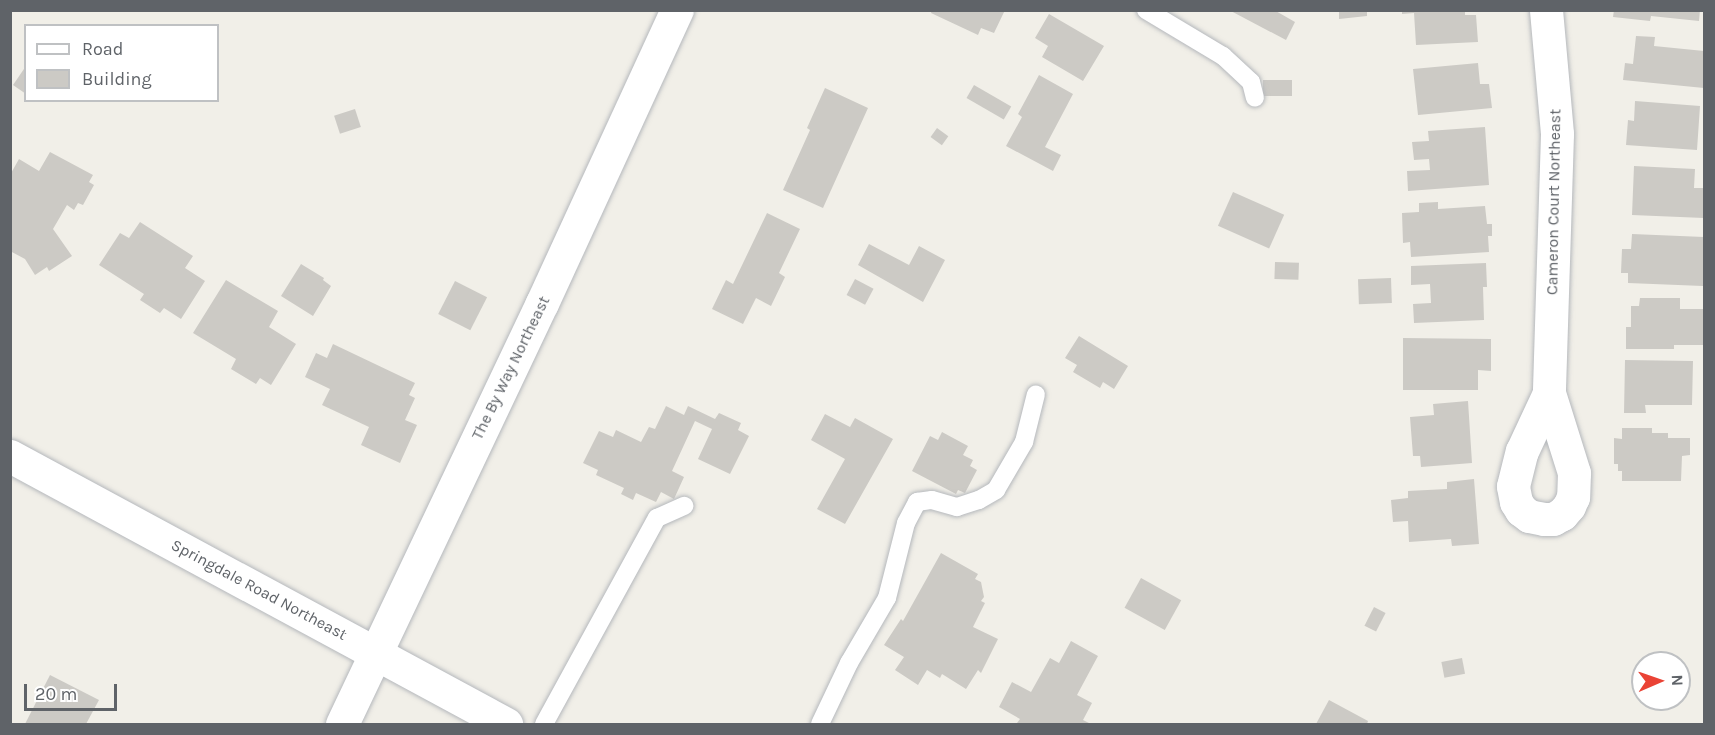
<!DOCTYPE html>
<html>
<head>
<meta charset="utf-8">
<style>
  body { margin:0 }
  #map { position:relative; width:1715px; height:735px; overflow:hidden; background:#f1efe8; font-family:Karla,sans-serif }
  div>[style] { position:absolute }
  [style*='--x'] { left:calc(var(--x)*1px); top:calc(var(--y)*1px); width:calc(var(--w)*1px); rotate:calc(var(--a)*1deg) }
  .building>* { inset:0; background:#cccac5; transform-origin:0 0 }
  .roads { filter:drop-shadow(0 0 2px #b5b8bc) drop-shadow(0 0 2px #b5b8bc) }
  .lane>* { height:18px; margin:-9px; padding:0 9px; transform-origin:9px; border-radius:9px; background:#fff }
  .street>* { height:33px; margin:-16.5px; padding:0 16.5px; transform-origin:16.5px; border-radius:16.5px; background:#fff }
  span { translate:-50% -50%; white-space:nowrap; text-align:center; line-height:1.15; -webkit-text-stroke:4.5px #fff; paint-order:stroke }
  .street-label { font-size:16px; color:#5f6368 }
  .frame { position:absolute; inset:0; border:12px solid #5f6368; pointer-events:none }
  .legend { position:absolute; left:24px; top:24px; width:195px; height:78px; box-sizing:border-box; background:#fff; border:2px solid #bfc1c3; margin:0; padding:8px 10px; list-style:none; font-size:18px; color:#5f6368 }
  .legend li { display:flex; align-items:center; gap:12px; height:30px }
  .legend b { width:30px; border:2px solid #bfc1c3 }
  .north { position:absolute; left:1631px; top:651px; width:60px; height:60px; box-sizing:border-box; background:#fff; border:2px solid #bfc1c3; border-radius:50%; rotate:88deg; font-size:16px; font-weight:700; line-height:24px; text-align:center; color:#5f6368 }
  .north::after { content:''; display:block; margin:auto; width:21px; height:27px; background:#ea4335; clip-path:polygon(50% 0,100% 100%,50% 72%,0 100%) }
  .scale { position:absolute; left:24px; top:684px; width:93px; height:27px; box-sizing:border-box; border:3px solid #5f6368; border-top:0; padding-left:8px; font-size:18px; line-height:21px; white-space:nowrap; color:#5f6368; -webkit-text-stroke:4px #fff; paint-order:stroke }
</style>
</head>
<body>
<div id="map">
  <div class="building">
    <div style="clip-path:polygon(932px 10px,1005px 10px,994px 33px,981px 28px,978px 35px,931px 13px)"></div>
    <div style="clip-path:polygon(1229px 10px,1274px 10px,1295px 22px,1286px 40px)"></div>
    <div style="clip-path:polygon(1339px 10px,1367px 10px,1367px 16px,1339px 19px)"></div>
    <div style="clip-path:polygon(1402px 10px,1465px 10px,1465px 15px,1476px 15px,1478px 42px,1416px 45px,1414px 13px,1402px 14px)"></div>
    <div style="clip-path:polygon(1614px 10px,1700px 10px,1699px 21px,1651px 16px,1650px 21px,1613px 17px)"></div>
    <div style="clip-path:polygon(1049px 14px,1104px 46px,1083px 81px,1042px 57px,1048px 46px,1035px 38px)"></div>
    <div style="clip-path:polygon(1636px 36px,1655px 37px,1654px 46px,1704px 51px,1704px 88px,1623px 80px,1625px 63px,1633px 64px)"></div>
    <div style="clip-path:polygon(1478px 63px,1480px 84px,1489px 84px,1492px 108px,1418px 115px,1413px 69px)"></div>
    <div style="clip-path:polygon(26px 66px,26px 94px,13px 85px)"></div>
    <div style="clip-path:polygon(1039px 75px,1073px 94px,1045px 147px,1061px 155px,1053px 171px,1006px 146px,1022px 117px,1018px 114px)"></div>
    <div style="left:1263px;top:80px;width:29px;height:16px"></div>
    <div style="left:974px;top:85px;width:43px;height:15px;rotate:30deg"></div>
    <div style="clip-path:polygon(825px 88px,868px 108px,823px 208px,783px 190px,810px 130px,807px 128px)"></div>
    <div style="clip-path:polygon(1635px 101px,1700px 106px,1697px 150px,1626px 145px,1628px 120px,1634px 121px)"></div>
    <div style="left:355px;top:109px;width:19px;height:22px;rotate:72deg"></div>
    <div style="clip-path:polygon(1485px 127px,1489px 185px,1408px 191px,1407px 171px,1430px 170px,1429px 159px,1414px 160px,1412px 142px,1429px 141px,1428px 131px)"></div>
    <div style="left:937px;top:128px;width:14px;height:11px;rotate:36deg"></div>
    <div style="clip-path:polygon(50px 152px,93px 175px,89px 182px,94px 185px,83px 205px,78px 203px,74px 210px,67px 205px,53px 229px,72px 256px,49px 271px,47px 267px,35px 275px,25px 259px,10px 251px,10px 175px,19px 159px,39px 171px)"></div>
    <div style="clip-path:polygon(1634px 166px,1695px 169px,1694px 188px,1704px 188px,1704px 218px,1632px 215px)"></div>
    <div style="left:1233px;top:192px;width:56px;height:37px;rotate:24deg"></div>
    <div style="clip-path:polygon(1438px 202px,1438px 209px,1485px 206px,1487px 224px,1492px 224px,1492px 236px,1488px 236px,1489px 252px,1411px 257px,1410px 242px,1403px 243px,1402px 213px,1419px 212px,1419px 203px)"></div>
    <div style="clip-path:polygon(767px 213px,800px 229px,779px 273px,785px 277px,771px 306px,756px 298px,743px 324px,712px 309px,726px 280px,733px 284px)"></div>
    <div style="clip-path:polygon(140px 222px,193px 256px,185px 268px,205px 281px,181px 319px,164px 308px,160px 313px,140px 300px,144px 294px,99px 265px,120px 233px,129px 238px)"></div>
    <div style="clip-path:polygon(1632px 234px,1704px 237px,1703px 286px,1628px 283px,1628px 273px,1621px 273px,1622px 249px,1631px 249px)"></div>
    <div style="clip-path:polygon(869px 244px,909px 265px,919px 246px,945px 260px,923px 302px,858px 265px)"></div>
    <div style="left:1275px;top:262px;width:24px;height:17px;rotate:2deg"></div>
    <div style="clip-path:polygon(1486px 263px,1487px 287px,1483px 287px,1484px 320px,1414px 323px,1413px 304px,1431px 303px,1430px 284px,1411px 285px,1411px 266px)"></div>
    <div style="clip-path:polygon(301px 264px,324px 278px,323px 280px,331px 286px,313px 316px,281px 296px)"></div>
    <div style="left:1391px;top:278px;width:25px;height:33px;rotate:88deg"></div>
    <div style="left:855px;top:279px;width:21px;height:18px;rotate:28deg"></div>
    <div style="clip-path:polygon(226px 280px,278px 311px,269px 327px,296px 344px,271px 385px,260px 378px,256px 384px,231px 369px,236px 359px,193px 333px)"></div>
    <div style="left:455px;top:281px;width:36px;height:37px;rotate:27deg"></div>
    <div style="clip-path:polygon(1640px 298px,1680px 298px,1680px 309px,1704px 309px,1704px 345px,1674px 345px,1674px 349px,1626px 349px,1626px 327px,1631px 327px,1631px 306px,1639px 306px)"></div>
    <div style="clip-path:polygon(1079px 336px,1128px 366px,1114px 389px,1103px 382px,1100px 388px,1073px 372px,1077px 365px,1065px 358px)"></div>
    <div style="clip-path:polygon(1403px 338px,1491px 339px,1491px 371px,1478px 370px,1478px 390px,1403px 390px)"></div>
    <div style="clip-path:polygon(333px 344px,415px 383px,409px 395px,415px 398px,405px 420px,417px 425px,400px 463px,361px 445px,369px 427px,322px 405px,330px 389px,305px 377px,316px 353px,327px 358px)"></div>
    <div style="clip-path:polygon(1625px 360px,1693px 361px,1692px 405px,1645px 405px,1646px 413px,1624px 413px)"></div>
    <div style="clip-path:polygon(1468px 401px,1472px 463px,1421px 467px,1420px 456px,1413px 456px,1410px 417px,1434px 415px,1433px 404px)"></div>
    <div style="clip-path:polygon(666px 406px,684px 415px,688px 406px,715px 419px,719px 413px,741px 423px,738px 430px,749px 436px,730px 474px,698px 459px,712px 429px,695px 421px,672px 471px,684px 477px,674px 499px,661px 492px,656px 502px,636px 493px,633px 500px,621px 494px,624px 488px,596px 475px,598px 470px,583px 463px,599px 431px,613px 437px,616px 430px,641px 442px,649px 427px,655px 429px)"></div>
    <div style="clip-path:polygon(825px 414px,850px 427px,855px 418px,893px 439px,845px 524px,817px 509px,845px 459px,811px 440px)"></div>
    <div style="clip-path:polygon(1622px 428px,1652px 428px,1652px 433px,1668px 433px,1668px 438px,1690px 438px,1690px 455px,1682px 456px,1681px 481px,1622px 481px,1622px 471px,1618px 471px,1618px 464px,1614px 464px,1614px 438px,1622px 439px)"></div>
    <div style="clip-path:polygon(942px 432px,968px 446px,963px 455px,973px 460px,970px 466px,977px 470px,965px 493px,958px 490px,956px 494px,912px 471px,930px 436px,938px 440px)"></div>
    <div style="clip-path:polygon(1474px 479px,1479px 544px,1452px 546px,1451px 539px,1409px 542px,1408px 521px,1393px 522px,1391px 500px,1408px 498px,1408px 491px,1447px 489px,1447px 482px)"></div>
    <div style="clip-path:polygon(941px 553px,978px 574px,975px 579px,981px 582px,984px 597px,981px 601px,985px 603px,973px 627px,998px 639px,981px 673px,978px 670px,966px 689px,942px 674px,940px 678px,927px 670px,918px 685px,895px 670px,904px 657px,884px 645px,901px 619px,903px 621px)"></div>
    <div style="left:1141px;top:578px;width:46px;height:34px;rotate:29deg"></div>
    <div style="left:1374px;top:607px;width:13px;height:21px;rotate:27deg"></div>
    <div style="clip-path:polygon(1071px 641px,1098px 656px,1077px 695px,1092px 703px,1083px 720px,1091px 724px,1017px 723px,1020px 719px,999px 707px,1012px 682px,1031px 692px,1050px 658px,1059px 663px)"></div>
    <div style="left:1462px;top:658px;width:16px;height:21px;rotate:79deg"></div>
    <div style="clip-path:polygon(50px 675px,99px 700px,86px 724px,25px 724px)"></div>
    <div style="clip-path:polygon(1329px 700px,1368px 721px,1367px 724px,1316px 724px)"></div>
  </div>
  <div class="roads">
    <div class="lane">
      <div style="--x:1146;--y:10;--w:90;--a:30.9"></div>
      <div style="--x:1223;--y:56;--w:38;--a:43"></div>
      <div style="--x:1251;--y:82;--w:16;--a:76"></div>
      <div style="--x:544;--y:724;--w:235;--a:-61.3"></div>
      <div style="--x:657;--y:518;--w:30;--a:-24"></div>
      <div style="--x:820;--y:724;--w:68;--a:-64.6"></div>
      <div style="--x:849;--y:663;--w:75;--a:-59.7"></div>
      <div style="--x:887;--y:598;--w:77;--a:-75.8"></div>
      <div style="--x:906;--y:523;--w:24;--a:-62"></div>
      <div style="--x:917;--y:502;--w:15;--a:-8"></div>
      <div style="--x:932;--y:500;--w:26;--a:16"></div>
      <div style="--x:957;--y:507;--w:23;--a:-18"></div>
      <div style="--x:979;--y:500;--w:20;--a:-30"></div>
      <div style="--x:996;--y:490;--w:56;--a:-59.7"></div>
      <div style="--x:1024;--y:442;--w:49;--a:-76"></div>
    </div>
    <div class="street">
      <div style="--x:1546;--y:10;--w:124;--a:84.9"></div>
      <div style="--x:1557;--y:134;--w:259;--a:91.8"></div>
      <div style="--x:1549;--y:393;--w:84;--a:72.6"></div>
      <div style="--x:1574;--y:473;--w:24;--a:92"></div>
      <div style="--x:1573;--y:497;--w:10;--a:114"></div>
      <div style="--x:1569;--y:506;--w:11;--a:131"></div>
      <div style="--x:1562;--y:514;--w:10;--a:151"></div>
      <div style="--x:1553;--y:519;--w:9;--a:180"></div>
      <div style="--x:1544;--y:519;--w:15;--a:-169"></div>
      <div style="--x:1529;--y:516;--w:10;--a:-143"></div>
      <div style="--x:1521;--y:510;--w:9;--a:-122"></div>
      <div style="--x:1516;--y:502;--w:16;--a:-101"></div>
      <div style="--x:1513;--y:486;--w:36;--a:-76"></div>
      <div style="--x:1522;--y:451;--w:64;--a:-65"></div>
      <div style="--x:10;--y:456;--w:564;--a:28.38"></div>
      <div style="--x:342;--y:724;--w:466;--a:-64.6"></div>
      <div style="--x:542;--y:303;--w:323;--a:-65.3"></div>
    </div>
  </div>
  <div class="street-label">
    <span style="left:1554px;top:202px;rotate:-89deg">Cameron Court Northeast</span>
    <span style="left:511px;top:368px;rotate:-64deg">The By Way Northeast</span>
    <span style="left:259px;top:590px;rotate:28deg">Springdale Road Northeast</span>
  </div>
  <div class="frame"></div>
  <ul class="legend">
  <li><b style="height:8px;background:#fff"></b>Road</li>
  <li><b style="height:16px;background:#cccac5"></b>Building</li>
  </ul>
  <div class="north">N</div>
  <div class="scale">20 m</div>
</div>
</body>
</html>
